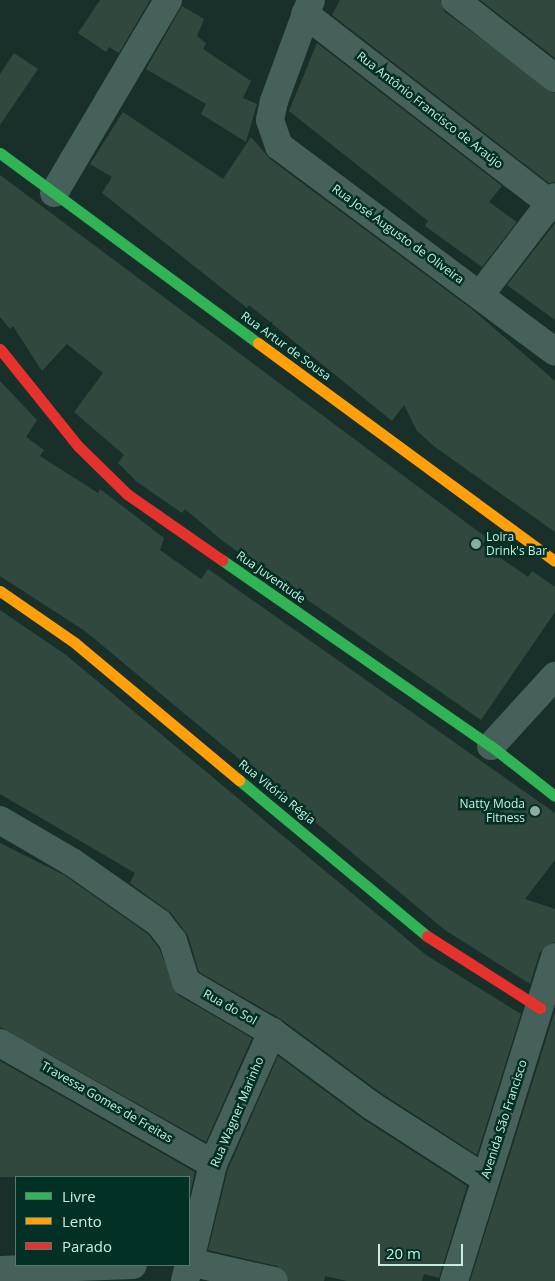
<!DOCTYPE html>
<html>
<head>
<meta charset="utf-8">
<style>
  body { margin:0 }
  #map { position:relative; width:555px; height:1281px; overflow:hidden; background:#19302a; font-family:"Open Sans",sans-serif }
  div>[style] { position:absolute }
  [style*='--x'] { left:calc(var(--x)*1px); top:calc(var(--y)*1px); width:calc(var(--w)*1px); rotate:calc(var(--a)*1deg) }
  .building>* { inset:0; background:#31483e }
  .street>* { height:28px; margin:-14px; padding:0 14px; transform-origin:14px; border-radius:14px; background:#456159 }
  .fast>* { height:11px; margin:-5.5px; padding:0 5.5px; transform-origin:5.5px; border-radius:5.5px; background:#30b455 }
  .slow>* { height:11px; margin:-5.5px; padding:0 5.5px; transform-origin:5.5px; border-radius:5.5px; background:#ff9f0a }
  .jam>* { height:11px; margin:-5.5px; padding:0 5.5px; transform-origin:5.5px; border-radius:5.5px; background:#e5322d }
  .dots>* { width:14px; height:14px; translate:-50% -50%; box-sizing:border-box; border:2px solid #033025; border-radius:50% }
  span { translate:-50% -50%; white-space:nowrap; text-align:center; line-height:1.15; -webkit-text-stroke:5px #033025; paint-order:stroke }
  .street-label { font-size:12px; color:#c9eee0 }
  .poi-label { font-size:12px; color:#c9eee0 }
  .left { translate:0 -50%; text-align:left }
  .right { translate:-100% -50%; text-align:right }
  .legend { position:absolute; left:15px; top:1176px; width:175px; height:90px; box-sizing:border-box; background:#033025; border:1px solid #527c70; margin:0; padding:6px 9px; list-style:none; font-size:15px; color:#c9eee0 }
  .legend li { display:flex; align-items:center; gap:10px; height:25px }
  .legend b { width:25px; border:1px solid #527c70 }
  .scale { position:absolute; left:378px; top:1244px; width:85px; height:22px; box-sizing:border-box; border:2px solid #c9eee0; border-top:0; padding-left:6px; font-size:15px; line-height:18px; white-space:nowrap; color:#c9eee0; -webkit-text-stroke:4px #033025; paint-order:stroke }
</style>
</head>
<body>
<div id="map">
  <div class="building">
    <div style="clip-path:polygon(100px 0,150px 0,119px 53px,109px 47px,106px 52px,78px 33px)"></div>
    <div style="clip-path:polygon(340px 0,440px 0,445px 12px,555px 93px,555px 182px,549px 183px,332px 15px)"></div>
    <div style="clip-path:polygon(480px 0,555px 0,555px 58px)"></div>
    <div style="clip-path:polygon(182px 6px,204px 19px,197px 36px,206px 43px,203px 49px,251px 81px,243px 98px,257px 104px,246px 142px,201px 114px,206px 104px,146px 69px)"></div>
    <div style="clip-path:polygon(317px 43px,502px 186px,489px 202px,517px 222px,482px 267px,425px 226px,428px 221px,289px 111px)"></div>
    <div style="clip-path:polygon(14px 53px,38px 69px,0 125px,0 74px)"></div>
    <div style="clip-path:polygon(123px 112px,223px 179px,251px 137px,270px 159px,473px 310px,555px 381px,555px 532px,435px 447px,417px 431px,404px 405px,392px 421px,249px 305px,247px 308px,102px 193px,112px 177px,90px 164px)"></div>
    <div style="clip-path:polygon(0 175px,487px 538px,482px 545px,528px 577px,532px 571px,555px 587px,555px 612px,481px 720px,224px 542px,185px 509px,182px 513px,137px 482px,118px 463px,124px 455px,74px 412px,103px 373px,67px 344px,42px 371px,13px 326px,10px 329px,0 317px)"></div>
    <div style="clip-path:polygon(555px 223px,555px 320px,507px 285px)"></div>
    <div style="clip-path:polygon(0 381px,37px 420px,26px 437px,44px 450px,40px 456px,98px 493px,100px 489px,164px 538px,160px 550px,201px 579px,208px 569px,555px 813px,555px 860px,525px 899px,555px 909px,555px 942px,540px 952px,530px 984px,445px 930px,85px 631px,0 576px)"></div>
    <div style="clip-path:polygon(0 610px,66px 655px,426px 955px,521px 1014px,477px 1155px,381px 1093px,281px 1019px,199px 972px,188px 936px,171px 913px,130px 883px,135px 873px,0 794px)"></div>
    <div style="clip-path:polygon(0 843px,64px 875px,148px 934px,159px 948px,178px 995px,252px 1038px,206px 1142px,0 1027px)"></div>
    <div style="clip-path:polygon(555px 1011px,555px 1281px,470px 1281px,553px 1017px)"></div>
    <div style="clip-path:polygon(278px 1056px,363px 1119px,467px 1186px,439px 1278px,424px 1274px,422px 1281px,347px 1281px,325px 1276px,324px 1281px,289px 1281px,277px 1266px,208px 1250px,228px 1169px)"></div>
    <div style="clip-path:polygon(0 1061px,195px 1172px,189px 1198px,189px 1177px,0 1177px)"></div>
  </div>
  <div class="street">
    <div style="--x:311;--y:0;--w:108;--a:110.1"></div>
    <div style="--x:274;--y:101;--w:19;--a:102"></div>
    <div style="--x:270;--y:120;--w:28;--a:71"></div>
    <div style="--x:279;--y:146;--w:344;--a:36.7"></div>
    <div style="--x:455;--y:0;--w:127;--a:38"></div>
    <div style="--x:305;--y:14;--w:316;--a:37.7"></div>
    <div style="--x:54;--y:193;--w:224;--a:-59.4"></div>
    <div style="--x:480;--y:295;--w:123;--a:-52.6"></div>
    <div style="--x:491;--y:746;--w:95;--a:-47.6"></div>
    <div style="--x:0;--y:820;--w:83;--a:30.3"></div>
    <div style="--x:72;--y:862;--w:106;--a:35"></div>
    <div style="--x:159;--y:923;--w:23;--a:52"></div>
    <div style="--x:173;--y:941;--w:43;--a:72.4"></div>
    <div style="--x:186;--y:982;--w:99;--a:30.2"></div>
    <div style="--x:272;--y:1032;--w:124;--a:36.5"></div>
    <div style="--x:372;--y:1106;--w:133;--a:32.7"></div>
    <div style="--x:0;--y:1043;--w:245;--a:29.6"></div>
    <div style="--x:189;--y:1262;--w:87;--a:12.6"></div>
    <div style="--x:0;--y:1270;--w:133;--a:-2.2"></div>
    <div style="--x:185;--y:1281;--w:120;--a:-76.5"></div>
    <div style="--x:213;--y:1164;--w:145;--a:-65.9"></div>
    <div style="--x:454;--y:1281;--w:339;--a:-72.7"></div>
  </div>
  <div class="fast">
    <div style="--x:0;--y:153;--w:320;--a:36.4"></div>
    <div style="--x:222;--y:560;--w:327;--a:34.7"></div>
    <div style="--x:491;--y:746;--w:81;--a:38"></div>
    <div style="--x:239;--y:780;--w:244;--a:39.7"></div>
  </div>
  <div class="slow">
    <div style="--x:258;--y:343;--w:368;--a:36.3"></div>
    <div style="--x:0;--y:591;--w:91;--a:34.7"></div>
    <div style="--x:75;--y:643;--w:214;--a:39.9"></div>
  </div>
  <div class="jam">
    <div style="--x:0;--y:349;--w:124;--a:51.2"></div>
    <div style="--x:78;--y:446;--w:69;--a:44.4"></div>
    <div style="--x:127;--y:494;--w:116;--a:34.8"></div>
    <div style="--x:427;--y:936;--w:134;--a:32.5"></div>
  </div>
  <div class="dots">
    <div style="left:476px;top:544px;background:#8baca0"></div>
    <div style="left:535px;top:811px;background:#8baca0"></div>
  </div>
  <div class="street-label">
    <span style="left:430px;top:110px;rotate:38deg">Rua Antônio Francisco de Araújo</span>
    <span style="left:398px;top:234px;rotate:36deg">Rua José Augusto de Oliveira</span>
    <span style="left:286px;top:346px;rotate:36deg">Rua Artur de Sousa</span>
    <span style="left:271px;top:577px;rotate:35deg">Rua Juventude</span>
    <span style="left:277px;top:792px;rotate:39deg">Rua Vitória Régia</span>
    <span style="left:230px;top:1007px;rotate:29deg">Rua do Sol</span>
    <span style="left:107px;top:1102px;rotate:30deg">Travessa Gomes de Freitas</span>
    <span style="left:237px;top:1112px;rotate:-67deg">Rua Wagner Marinho</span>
    <span style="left:504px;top:1119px;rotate:-72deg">Avenida São Francisco</span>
  </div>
  <div class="poi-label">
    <span class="left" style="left:486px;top:544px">Loira<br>Drink's Bar</span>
    <span class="right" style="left:525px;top:811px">Natty Moda<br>Fitness</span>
  </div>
  <ul class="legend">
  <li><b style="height:6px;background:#30b455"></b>Livre</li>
  <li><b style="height:6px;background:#ff9f0a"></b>Lento</li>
  <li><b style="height:6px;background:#e5322d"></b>Parado</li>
  </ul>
  <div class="scale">20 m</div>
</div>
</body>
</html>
